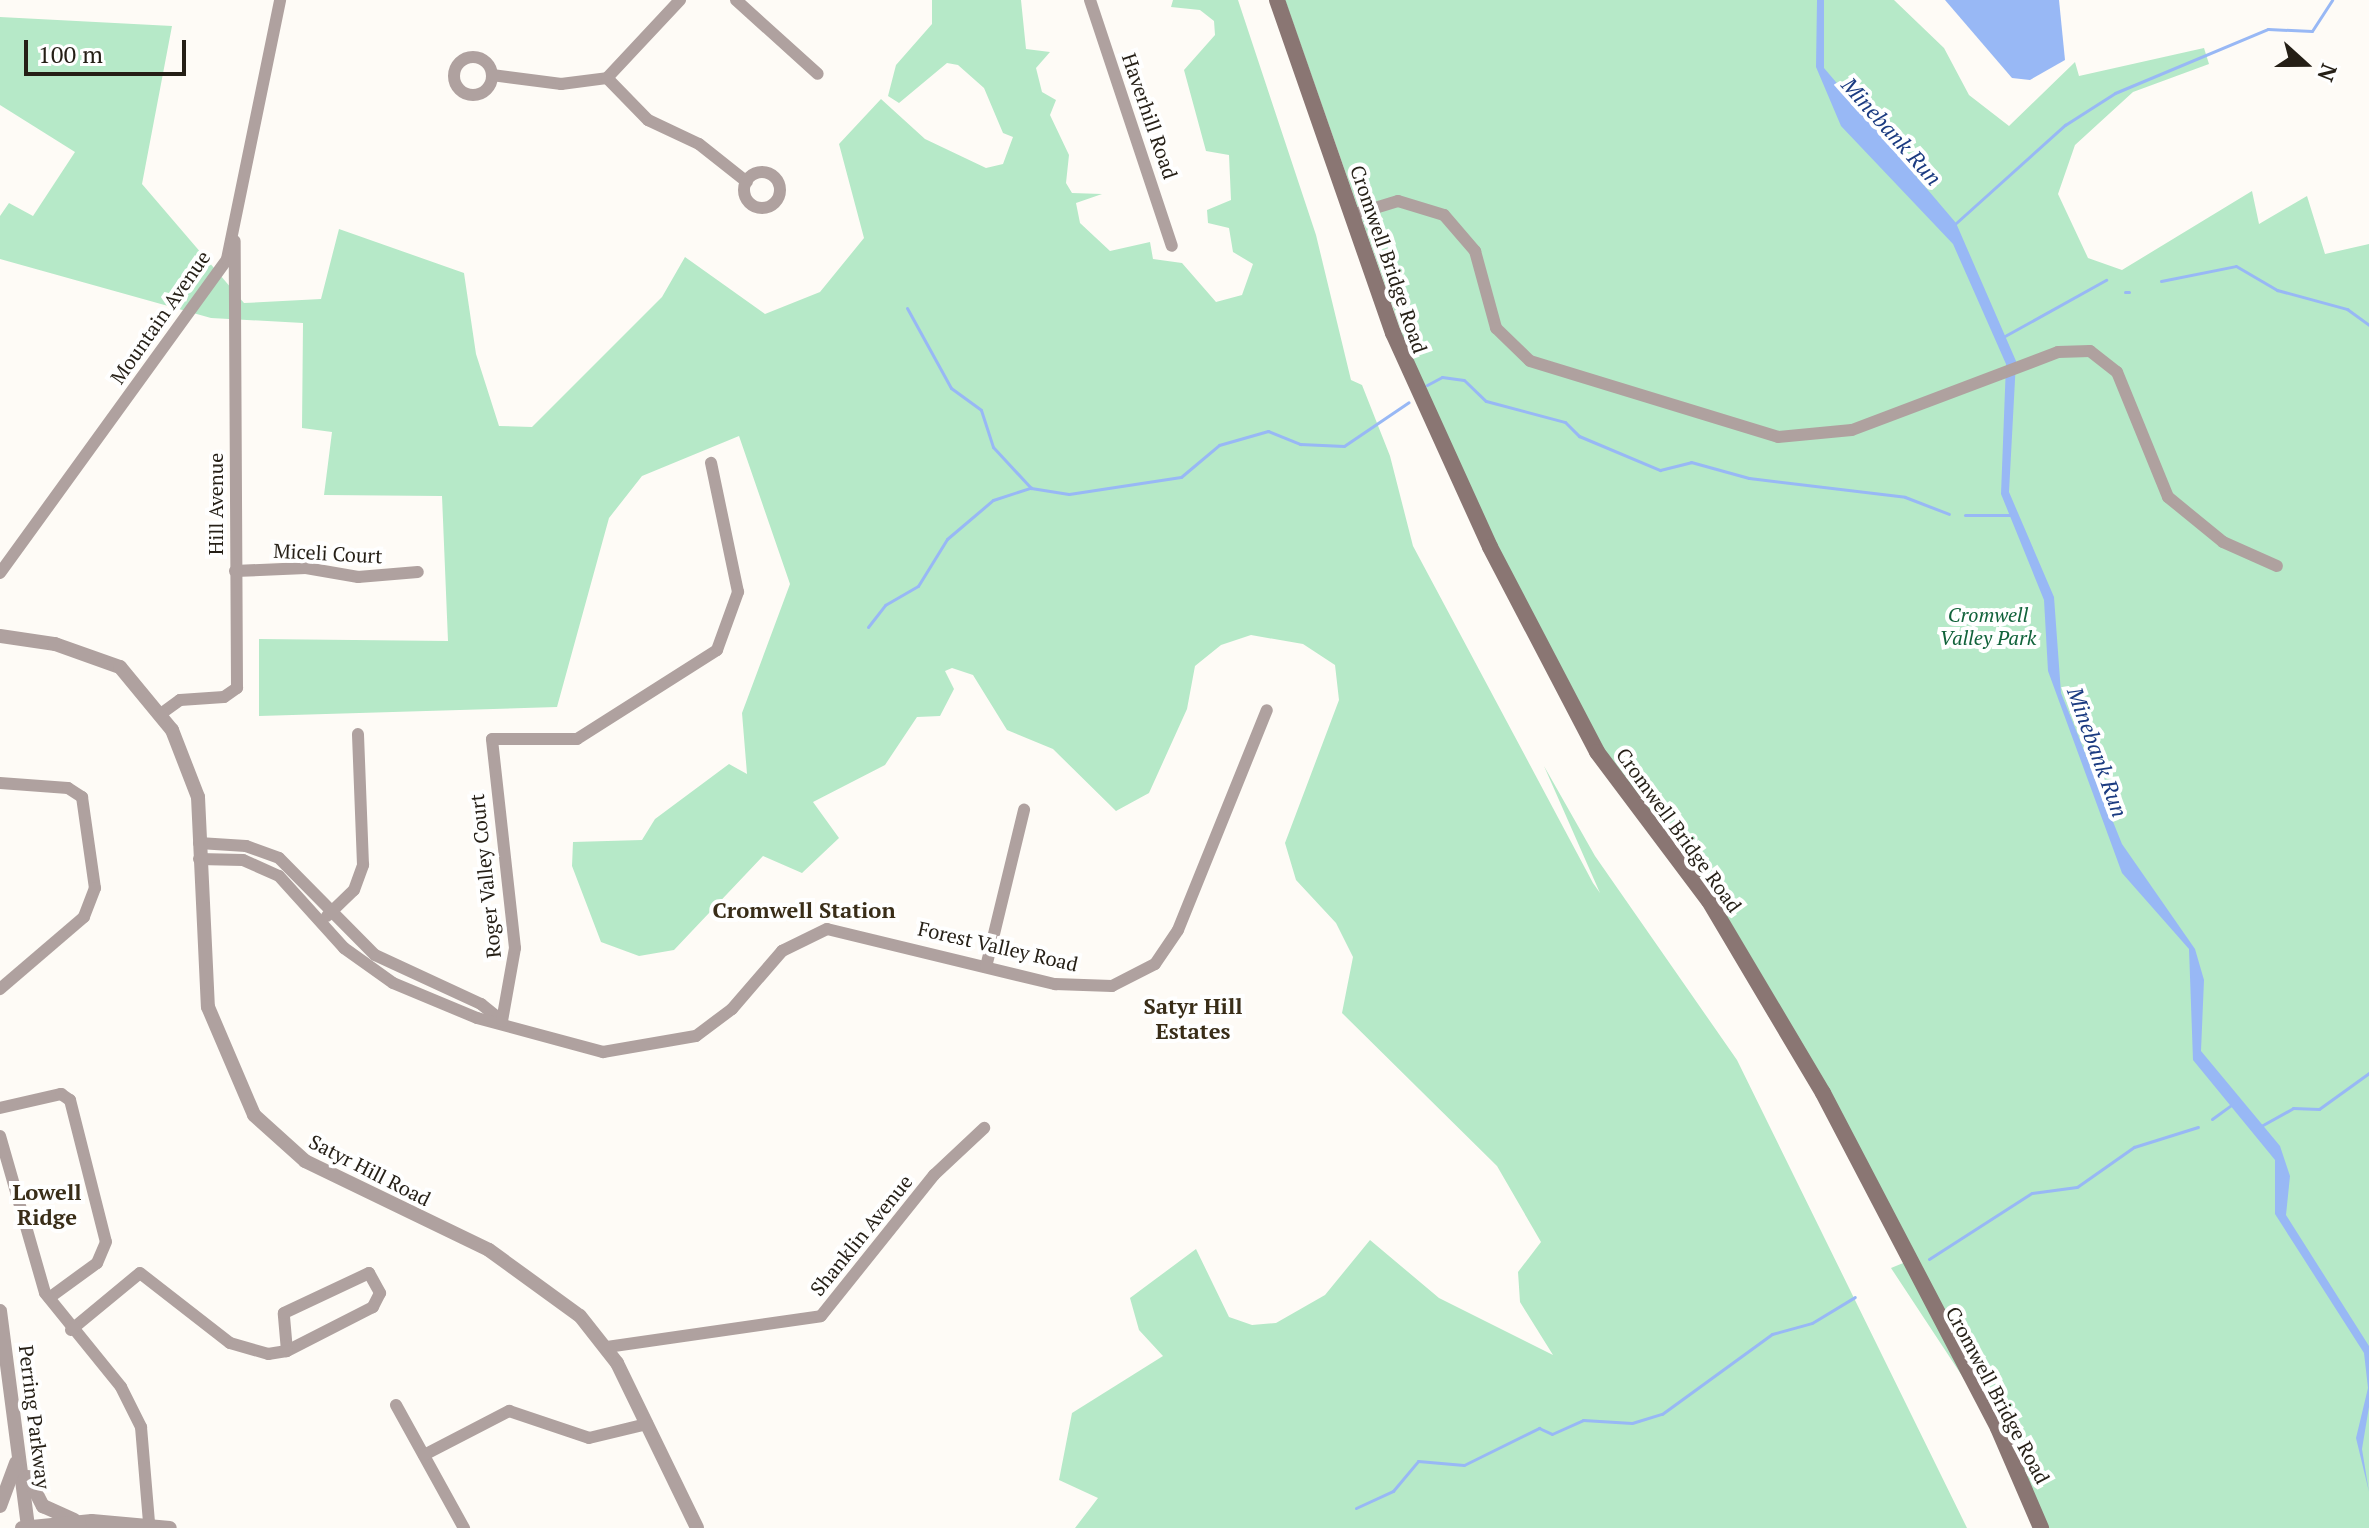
<!DOCTYPE html>
<html>
<head>
<meta charset="utf-8">
<style>
  body { margin:0 }
  #map { position:relative; width:2369px; height:1528px; overflow:hidden; background:#fefbf6; font-family:"PT Serif",serif }
  div>[style] { position:absolute }
  [style*='--x'] { left:calc(var(--x)*1px); top:calc(var(--y)*1px); width:calc(var(--w)*1px); rotate:calc(var(--a)*1deg) }
  .green>* { inset:0; background:#b6e9c8 }
  .water>* { inset:0; background:#98b8f5 }
  .stream>* { height:3px; margin:-1.5px; padding:0 1.5px; transform-origin:1.5px; border-radius:1.5px; background:#98b8f5 }
  .minor>* { height:12px; margin:-6px; padding:0 6px; transform-origin:6px; border-radius:6px; background:#afa19f }
  .minor>.ring { margin:-6px; padding:0; box-sizing:content-box; background:none; border:12px solid #afa19f; border-radius:50% }
  .tertiary>* { height:14px; margin:-7px; padding:0 7px; transform-origin:7px; border-radius:7px; background:#afa19f }
  .secondary>* { height:16px; margin:-8px; padding:0 8px; transform-origin:8px; border-radius:8px; background:#8a7673 }
  span { translate:-50% -50%; white-space:nowrap; text-align:center; line-height:1.15; -webkit-text-stroke:8px #fff; paint-order:stroke }
  .street-label { font-size:20px; color:#251f16 }
  .park-label { font-size:20px; color:#12633b; font-style:italic }
  .water-label { font-size:22px; color:#1b3b81; font-style:italic }
  .neighbourhood-label { font-size:22px; color:#392d18; font-weight:700 }
  .north { position:absolute; left:2265px; top:24px; width:80px; height:80px; -webkit-text-stroke:6px #fff; paint-order:stroke; rotate:111deg; font-size:22px; font-weight:700; line-height:32px; text-align:center; color:#251f16 }
  .north::after { content:''; display:block; margin:auto; width:28px; height:36px; background:#251f16; clip-path:polygon(50% 0,100% 100%,50% 72%,0 100%) }
  .scale { position:absolute; left:24px; top:40px; width:162px; height:36px; box-sizing:border-box; border:4px solid #251f16; border-top:0; padding-left:10px; font-size:24px; line-height:28px; white-space:nowrap; color:#251f16; -webkit-text-stroke:6px #fff; paint-order:stroke }
</style>
</head>
<body>
<div id="map">
  <div class="green">
    <div style="clip-path:polygon(932px 0,1021px 0,1026px 49px,1050px 52px,1036px 68px,1042px 92px,1056px 100px,1050px 115px,1069px 155px,1066px 183px,1072px 193px,1102px 194px,1076px 203px,1080px 223px,1110px 251px,1150px 242px,1153px 259px,1182px 263px,1216px 302px,1242px 295px,1253px 264px,1233px 252px,1229px 228px,1208px 223px,1207px 210px,1231px 200px,1229px 155px,1206px 151px,1184px 70px,1215px 35px,1214px 21px,1200px 10px,1171px 7px,1173px 0,1238px 0,1316px 235px,1351px 380px,1362px 385px,1390px 456px,1413px 546px,1593px 883px,1600px 893px,1544px 766px,1595px 856px,1737px 1060px,1967px 1528px,1075px 1528px,1098px 1498px,1059px 1480px,1072px 1413px,1163px 1356px,1139px 1330px,1130px 1298px,1196px 1249px,1229px 1317px,1252px 1325px,1276px 1323px,1325px 1295px,1370px 1240px,1439px 1298px,1553px 1355px,1520px 1302px,1518px 1272px,1541px 1242px,1497px 1166px,1342px 1013px,1353px 957px,1336px 923px,1296px 880px,1285px 843px,1339px 700px,1335px 665px,1303px 644px,1251px 635px,1221px 645px,1195px 666px,1187px 709px,1149px 793px,1116px 811px,1053px 749px,1007px 730px,973px 675px,952px 668px,945px 671px,954px 689px,940px 716px,917px 717px,885px 765px,813px 802px,839px 838px,802px 873px,763px 856px,674px 950px,639px 956px,601px 942px,572px 866px,573px 842px,642px 840px,655px 819px,729px 764px,747px 774px,742px 713px,790px 584px,739px 436px,642px 476px,609px 518px,557px 707px,259px 716px,259px 639px,448px 641px,442px 496px,324px 495px,332px 432px,302px 428px,303px 323px,211px 318px,0 259px,0 216px,9px 203px,33px 216px,75px 152px,0 105px,0 17px,172px 26px,142px 184px,244px 303px,321px 299px,339px 229px,464px 273px,476px 354px,499px 426px,532px 427px,662px 297px,685px 257px,765px 314px,820px 292px,864px 238px,839px 144px,881px 99px,925px 139px,986px 168px,1003px 164px,1013px 137px,1003px 133px,984px 88px,958px 65px,947px 63px,899px 103px,888px 96px,896px 65px,932px 24px)"></div>
    <div style="clip-path:polygon(1285px 0,1894px 0,1944px 48px,1969px 95px,2009px 126px,2075px 62px,2079px 76px,2204px 48px,2209px 64px,2133px 92px,2075px 145px,2058px 194px,2088px 258px,2122px 270px,2252px 191px,2259px 224px,2307px 196px,2325px 254px,2369px 244px,2369px 1528px,2039px 1528px,2001px 1435px,1891px 1268px,1913px 1259px,1839px 1110px,1610px 762px,1495px 543px,1405px 342px)"></div>
  </div>
  <div class="water">
    <div style="clip-path:polygon(1817px 0,1824px 0,1824px 68px,1956px 223px,2016px 361px,2009px 492px,2054px 597px,2061px 693px,2122px 844px,2195px 949px,2204px 980px,2201px 1051px,2280px 1146px,2290px 1176px,2286px 1215px,2369px 1346px,2369px 1407px,2362px 1449px,2369px 1492px,2356px 1438px,2368px 1388px,2364px 1353px,2275px 1214px,2275px 1160px,2193px 1060px,2189px 949px,2122px 873px,2048px 671px,2044px 600px,2001px 494px,2006px 364px,1953px 244px,1841px 126px,1816px 67px)"></div>
    <div style="clip-path:polygon(1945px 0,2059px 0,2065px 60px,2030px 80px,2012px 78px)"></div>
  </div>
  <div class="stream">
    <div style="--x:1956;--y:223;--w:147;--a:-42"></div>
    <div style="--x:2065;--y:125;--w:59;--a:-32.6"></div>
    <div style="--x:2115;--y:93;--w:166;--a:-22.7"></div>
    <div style="--x:2268;--y:29;--w:44;--a:2.6"></div>
    <div style="--x:2312;--y:31;--w:37;--a:-57"></div>
    <div style="--x:2161;--y:281;--w:76;--a:-11.3"></div>
    <div style="--x:2236;--y:266;--w:48;--a:30.3"></div>
    <div style="--x:2277;--y:290;--w:73;--a:15.2"></div>
    <div style="--x:2347;--y:309;--w:27;--a:36"></div>
    <div style="--x:2125;--y:292;--w:4;--a:0"></div>
    <div style="--x:907;--y:308;--w:91;--a:61.2"></div>
    <div style="--x:951;--y:388;--w:37;--a:36"></div>
    <div style="--x:981;--y:410;--w:39;--a:72"></div>
    <div style="--x:993;--y:447;--w:56;--a:47.2"></div>
    <div style="--x:2003;--y:337;--w:118;--a:-29"></div>
    <div style="--x:1427;--y:385;--w:17;--a:-28"></div>
    <div style="--x:1442;--y:377;--w:22;--a:8"></div>
    <div style="--x:1464;--y:380;--w:30;--a:44"></div>
    <div style="--x:1486;--y:401;--w:82;--a:14.9"></div>
    <div style="--x:1565;--y:422;--w:20;--a:45"></div>
    <div style="--x:1579;--y:436;--w:88;--a:22.8"></div>
    <div style="--x:1660;--y:470;--w:32;--a:-14"></div>
    <div style="--x:1691;--y:462;--w:60;--a:15.4"></div>
    <div style="--x:1749;--y:478;--w:157;--a:6.9"></div>
    <div style="--x:1905;--y:497;--w:47;--a:21.1"></div>
    <div style="--x:1965;--y:515;--w:45;--a:0"></div>
    <div style="--x:868;--y:627;--w:28;--a:-52"></div>
    <div style="--x:885;--y:605;--w:38;--a:-30"></div>
    <div style="--x:918;--y:586;--w:55;--a:-58.3"></div>
    <div style="--x:947;--y:539;--w:60;--a:-40.3"></div>
    <div style="--x:993;--y:500;--w:40;--a:-18"></div>
    <div style="--x:1031;--y:488;--w:38;--a:9"></div>
    <div style="--x:1069;--y:494;--w:113;--a:-8.6"></div>
    <div style="--x:1181;--y:477;--w:50;--a:-40.1"></div>
    <div style="--x:1219;--y:445;--w:51;--a:-15.9"></div>
    <div style="--x:1268;--y:431;--w:35;--a:22"></div>
    <div style="--x:1300;--y:444;--w:44;--a:2.6"></div>
    <div style="--x:1344;--y:446;--w:78;--a:-34.1"></div>
    <div style="--x:2212;--y:1119;--w:24;--a:-36"></div>
    <div style="--x:2261;--y:1126;--w:37;--a:-29"></div>
    <div style="--x:2293;--y:1108;--w:26;--a:2"></div>
    <div style="--x:2319;--y:1109;--w:62;--a:-35.8"></div>
    <div style="--x:1929;--y:1259;--w:122;--a:-32.7"></div>
    <div style="--x:2032;--y:1193;--w:45;--a:-7.6"></div>
    <div style="--x:2077;--y:1187;--w:70;--a:-35.1"></div>
    <div style="--x:2134;--y:1147;--w:67;--a:-17.4"></div>
    <div style="--x:1356;--y:1508;--w:41;--a:-24.7"></div>
    <div style="--x:1393;--y:1491;--w:39;--a:-50"></div>
    <div style="--x:1418;--y:1461;--w:46;--a:5"></div>
    <div style="--x:1464;--y:1465;--w:84;--a:-26.3"></div>
    <div style="--x:1539;--y:1428;--w:14;--a:25"></div>
    <div style="--x:1552;--y:1434;--w:34;--a:-24"></div>
    <div style="--x:1583;--y:1420;--w:49;--a:3.5"></div>
    <div style="--x:1632;--y:1423;--w:31;--a:-17"></div>
    <div style="--x:1662;--y:1414;--w:136;--a:-36"></div>
    <div style="--x:1772;--y:1334;--w:41;--a:-15.4"></div>
    <div style="--x:1812;--y:1323;--w:50;--a:-31.2"></div>
  </div>
  <div class="minor">
    <div style="--x:736;--y:0;--w:110;--a:42.1"></div>
    <div style="--x:1090;--y:0;--w:259;--a:71.6"></div>
    <div class="ring" style="left:454px;top:57px;width:26px;height:26px"></div>
    <div style="--x:492;--y:75;--w:70;--a:7.4"></div>
    <div style="--x:561;--y:84;--w:46;--a:-7.4"></div>
    <div style="--x:607;--y:78;--w:107;--a:-46.9"></div>
    <div style="--x:607;--y:78;--w:59;--a:45.7"></div>
    <div style="--x:648;--y:120;--w:56;--a:25.2"></div>
    <div style="--x:699;--y:144;--w:61;--a:38.4"></div>
    <div class="ring" style="left:744px;top:172px;width:24px;height:24px"></div>
    <div style="--x:1352;--y:215;--w:48;--a:-16.9"></div>
    <div style="--x:1398;--y:201;--w:48;--a:16.9"></div>
    <div style="--x:1444;--y:215;--w:48;--a:49.3"></div>
    <div style="--x:1475;--y:251;--w:80;--a:74.7"></div>
    <div style="--x:1496;--y:328;--w:47;--a:44.1"></div>
    <div style="--x:1530;--y:361;--w:259;--a:17"></div>
    <div style="--x:1778;--y:437;--w:74;--a:-5.4"></div>
    <div style="--x:1852;--y:430;--w:220;--a:-20.7"></div>
    <div style="--x:2058;--y:352;--w:32;--a:-2"></div>
    <div style="--x:2090;--y:351;--w:34;--a:38"></div>
    <div style="--x:2117;--y:372;--w:135;--a:67.8"></div>
    <div style="--x:2168;--y:497;--w:71;--a:39.3"></div>
    <div style="--x:2223;--y:542;--w:59;--a:24"></div>
    <div style="--x:235;--y:571;--w:71;--a:-2.4"></div>
    <div style="--x:306;--y:568;--w:53;--a:9.8"></div>
    <div style="--x:358;--y:577;--w:60;--a:-4.8"></div>
    <div style="--x:0;--y:573;--w:387;--a:-54.1"></div>
    <div style="--x:227;--y:259;--w:264;--a:-78.4"></div>
    <div style="--x:162;--y:713;--w:22;--a:-36"></div>
    <div style="--x:180;--y:700;--w:44;--a:-3.9"></div>
    <div style="--x:224;--y:697;--w:16;--a:-35"></div>
    <div style="--x:237;--y:688;--w:447;--a:-90.3"></div>
    <div style="--x:0;--y:783;--w:68;--a:4.2"></div>
    <div style="--x:68;--y:788;--w:17;--a:33"></div>
    <div style="--x:82;--y:797;--w:92;--a:81.9"></div>
    <div style="--x:95;--y:888;--w:31;--a:111"></div>
    <div style="--x:84;--y:917;--w:111;--a:139.4"></div>
    <div style="--x:199;--y:843;--w:47;--a:3.7"></div>
    <div style="--x:246;--y:846;--w:35;--a:20"></div>
    <div style="--x:279;--y:858;--w:136;--a:45.3"></div>
    <div style="--x:375;--y:955;--w:117;--a:24.8"></div>
    <div style="--x:481;--y:1004;--w:27;--a:39"></div>
    <div style="--x:199;--y:859;--w:44;--a:1.3"></div>
    <div style="--x:243;--y:860;--w:39;--a:24"></div>
    <div style="--x:279;--y:876;--w:97;--a:47.9"></div>
    <div style="--x:344;--y:948;--w:60;--a:35.5"></div>
    <div style="--x:393;--y:983;--w:91;--a:22.6"></div>
    <div style="--x:477;--y:1018;--w:131;--a:15.1"></div>
    <div style="--x:603;--y:1052;--w:94;--a:-9.8"></div>
    <div style="--x:696;--y:1036;--w:45;--a:-36.9"></div>
    <div style="--x:732;--y:1009;--w:77;--a:-49.2"></div>
    <div style="--x:782;--y:951;--w:50;--a:-26.1"></div>
    <div style="--x:827;--y:929;--w:235;--a:13.6"></div>
    <div style="--x:1055;--y:984;--w:57;--a:2"></div>
    <div style="--x:1112;--y:986;--w:48;--a:-27.1"></div>
    <div style="--x:1155;--y:964;--w:41;--a:-55.9"></div>
    <div style="--x:1178;--y:930;--w:237;--a:-68"></div>
    <div style="--x:327;--y:916;--w:37;--a:-44"></div>
    <div style="--x:354;--y:890;--w:27;--a:-70"></div>
    <div style="--x:363;--y:865;--w:131;--a:-92.2"></div>
    <div style="--x:986;--y:967;--w:162;--a:-76.4"></div>
    <div style="--x:502;--y:1021;--w:74;--a:-79.9"></div>
    <div style="--x:515;--y:948;--w:210;--a:-96.3"></div>
    <div style="--x:492;--y:739;--w:85;--a:0"></div>
    <div style="--x:577;--y:739;--w:166;--a:-32.4"></div>
    <div style="--x:717;--y:650;--w:62;--a:-70.1"></div>
    <div style="--x:738;--y:592;--w:132;--a:-101.8"></div>
    <div style="--x:0;--y:1108;--w:63;--a:-12.9"></div>
    <div style="--x:61;--y:1094;--w:11;--a:34"></div>
    <div style="--x:70;--y:1100;--w:146;--a:75.8"></div>
    <div style="--x:106;--y:1242;--w:23;--a:113"></div>
    <div style="--x:97;--y:1263;--w:59;--a:143.9"></div>
    <div style="--x:0;--y:1136;--w:163;--a:74"></div>
    <div style="--x:45;--y:1293;--w:121;--a:51"></div>
    <div style="--x:121;--y:1387;--w:45;--a:63.4"></div>
    <div style="--x:141;--y:1427;--w:96;--a:85.2"></div>
    <div style="--x:369;--y:1273;--w:23;--a:61"></div>
    <div style="--x:380;--y:1293;--w:16;--a:117"></div>
    <div style="--x:373;--y:1307;--w:97;--a:152.9"></div>
    <div style="--x:287;--y:1351;--w:38;--a:-95"></div>
    <div style="--x:284;--y:1313;--w:94;--a:-25.2"></div>
    <div style="--x:71;--y:1330;--w:89;--a:-39.6"></div>
    <div style="--x:140;--y:1273;--w:114;--a:37.9"></div>
    <div style="--x:230;--y:1343;--w:40;--a:16"></div>
    <div style="--x:268;--y:1354;--w:19;--a:-9"></div>
    <div style="--x:607;--y:1347;--w:216;--a:-8.2"></div>
    <div style="--x:821;--y:1316;--w:181;--a:-51.3"></div>
    <div style="--x:934;--y:1175;--w:69;--a:-43.2"></div>
    <div style="--x:396;--y:1405;--w:141;--a:61.1"></div>
    <div style="--x:424;--y:1455;--w:96;--a:-27.4"></div>
    <div style="--x:509;--y:1411;--w:84;--a:18.6"></div>
    <div style="--x:589;--y:1438;--w:60;--a:-13.6"></div>
  </div>
  <div class="tertiary">
    <div style="--x:0;--y:636;--w:56;--a:8.3"></div>
    <div style="--x:55;--y:644;--w:69;--a:19.5"></div>
    <div style="--x:120;--y:667;--w:82;--a:50.5"></div>
    <div style="--x:172;--y:730;--w:72;--a:68.8"></div>
    <div style="--x:198;--y:797;--w:210;--a:87.3"></div>
    <div style="--x:208;--y:1007;--w:117;--a:66.9"></div>
    <div style="--x:254;--y:1115;--w:69;--a:42"></div>
    <div style="--x:305;--y:1161;--w:204;--a:25.8"></div>
    <div style="--x:489;--y:1250;--w:112;--a:36"></div>
    <div style="--x:580;--y:1316;--w:60;--a:51.8"></div>
    <div style="--x:617;--y:1363;--w:183;--a:64.1"></div>
    <div style="--x:0;--y:1311;--w:218;--a:82.6"></div>
    <div style="--x:28;--y:1477;--w:33;--a:63"></div>
    <div style="--x:43;--y:1506;--w:34;--a:24"></div>
    <div style="--x:0;--y:1506;--w:46;--a:-69.6"></div>
    <div style="--x:22;--y:1528;--w:70;--a:-5.7"></div>
    <div style="--x:92;--y:1521;--w:78;--a:5.1"></div>
  </div>
  <div class="secondary">
    <div style="--x:1277;--y:0;--w:353;--a:70.8"></div>
    <div style="--x:1393;--y:333;--w:235;--a:65.6"></div>
    <div style="--x:1490;--y:547;--w:231;--a:62.4"></div>
    <div style="--x:1597;--y:752;--w:186;--a:53.1"></div>
    <div style="--x:1709;--y:901;--w:223;--a:59.3"></div>
    <div style="--x:1823;--y:1093;--w:378;--a:62.4"></div>
    <div style="--x:1998;--y:1428;--w:109;--a:66.7"></div>
  </div>
  <div class="street-label">
    <span style="left:1150px;top:116px;rotate:71deg">Haverhill Road</span>
    <span style="left:1389px;top:259px;rotate:71deg">Cromwell Bridge Road</span>
    <span style="left:160px;top:317px;rotate:-55deg">Mountain Avenue</span>
    <span style="left:215px;top:504px;rotate:-90deg">Hill Avenue</span>
    <span style="left:328px;top:553px;rotate:3deg">Miceli Court</span>
    <span style="left:1679px;top:830px;rotate:54deg">Cromwell Bridge Road</span>
    <span style="left:485px;top:876px;rotate:-96deg">Roger Valley Court</span>
    <span style="left:998px;top:946px;rotate:13deg">Forest Valley Road</span>
    <span style="left:370px;top:1170px;rotate:27deg">Satyr Hill Road</span>
    <span style="left:861px;top:1235px;rotate:-51deg">Shanklin Avenue</span>
    <span style="left:1998px;top:1395px;rotate:62deg">Cromwell Bridge Road</span>
    <span style="left:35px;top:1417px;rotate:83deg">Perring Parkway</span>
  </div>
  <div class="park-label">
    <span style="left:1988px;top:626px">Cromwell<br>Valley Park</span>
  </div>
  <div class="water-label">
    <span style="left:1892px;top:131px;rotate:48deg">Minebank Run</span>
    <span style="left:2098px;top:752px;rotate:70deg">Minebank Run</span>
  </div>
  <div class="neighbourhood-label">
    <span style="left:804px;top:910px">Cromwell Station</span>
    <span style="left:1193px;top:1018px">Satyr Hill<br>Estates</span>
    <span style="left:47px;top:1204px">Lowell<br>Ridge</span>
  </div>
  <div class="north">N</div>
  <div class="scale">100 m</div>
</div>
</body>
</html>
